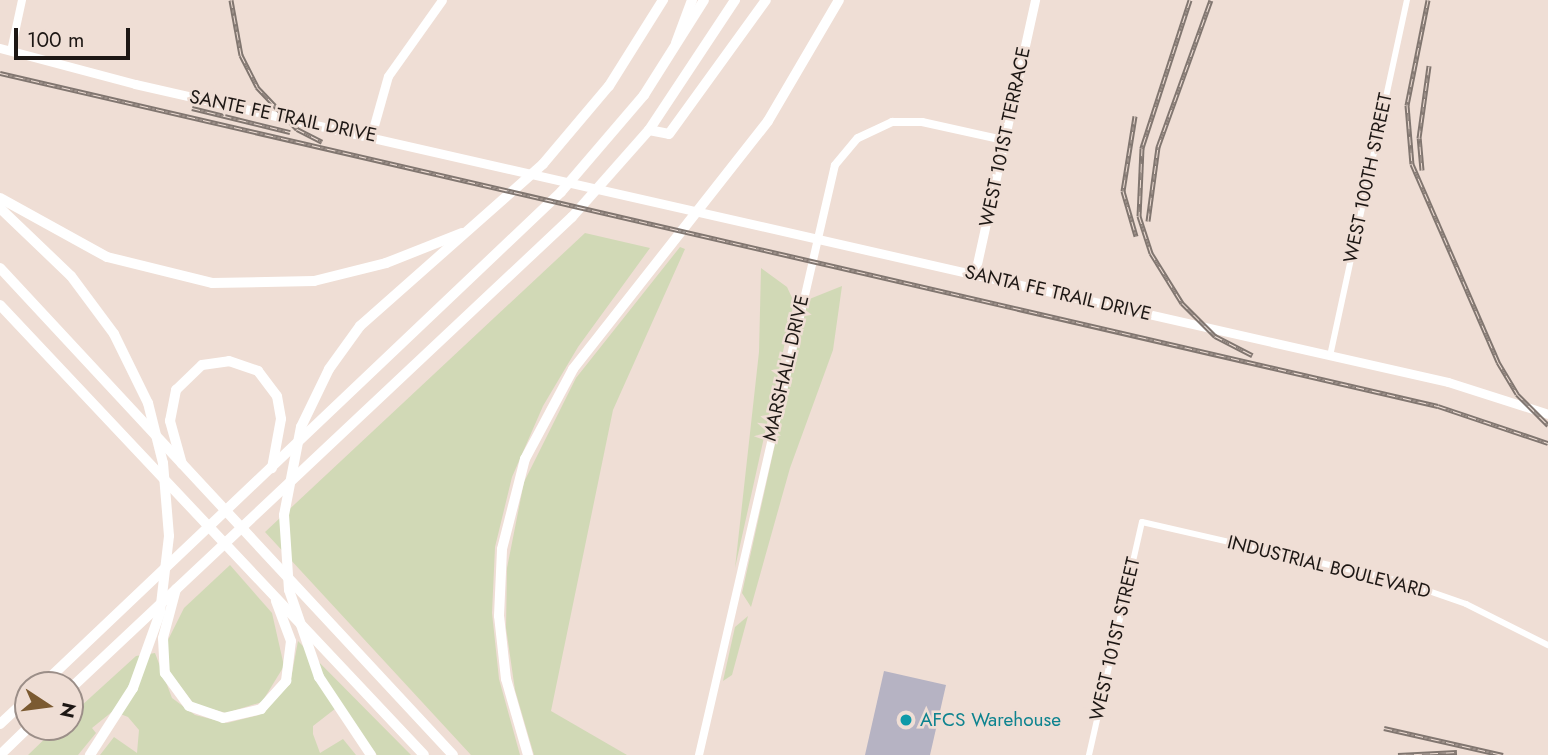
<!DOCTYPE html>
<html>
<head>
<meta charset="utf-8">
<style>
  body { margin:0 }
  #map { position:relative; width:1548px; height:755px; overflow:hidden; background:#efded5; font-family:Jost,sans-serif }
  div>[style] { position:absolute }
  [style*='--x'] { left:calc(var(--x)*1px); top:calc(var(--y)*1px); width:calc(var(--w)*1px); rotate:calc(var(--a)*1deg) }
  .green>* { inset:0; background:#d1d9b6 }
  .building>* { inset:0; background:#b6b3c3 }
  .minor>* { height:6px; margin:-3px; padding:0 3px; transform-origin:3px; border-radius:3px; background:#fff }
  .tertiary>* { height:8px; margin:-4px; padding:0 4px; transform-origin:4px; border-radius:4px; background:#fff }
  .secondary>* { height:9px; margin:-4.5px; padding:0 4.5px; transform-origin:4.5px; border-radius:4.5px; background:#fff }
  .motorway>* { height:10px; margin:-5px; padding:0 5px; transform-origin:5px; border-radius:5px; background:#fff }
  .rail>* { height:5px; margin-top:-2.5px; transform-origin:0; background:repeating-linear-gradient(90deg,#efded5 0 8px,#817670 0 16px); box-sizing:border-box; border-block:2px solid #817670 }
  .dots>* { width:19px; height:19px; translate:-50% -50%; box-sizing:border-box; border:4px solid #efded5; border-radius:50% }
  span { translate:-50% -50%; white-space:nowrap; text-align:center; line-height:1.15; -webkit-text-stroke:5px #efded5; paint-order:stroke }
  .street-label { font-size:19px; color:#1d1714 }
  .culture-label { font-size:19px; color:#0d838f }
  .left { translate:0 -50%; text-align:left }
  .north { position:absolute; left:14px; top:671px; width:70px; height:70px; box-sizing:border-box; background:#efded5; border:2px solid #9b8e88; border-radius:50%; rotate:103deg; font-size:19px; font-weight:700; line-height:28px; text-align:center; color:#1d1714 }
  .north::after { content:''; display:block; margin:auto; width:24px; height:32px; background:#7b5a31; clip-path:polygon(50% 0,100% 100%,50% 72%,0 100%) }
  .scale { position:absolute; left:14px; top:28px; width:116px; height:32px; box-sizing:border-box; border:4px solid #1d1714; border-top:0; padding-left:9px; font-size:21px; line-height:24px; white-space:nowrap; color:#1d1714; -webkit-text-stroke:5px #efded5; paint-order:stroke }
</style>
</head>
<body>
<div id="map">
  <div class="green">
    <div style="clip-path:polygon(585px 233px,650px 248px,578px 347px,543px 406px,512px 477px,495px 547px,492px 613px,499px 679px,520px 755px,471px 755px,265px 532px)"></div>
    <div style="clip-path:polygon(680px 247px,685px 249px,613px 410px,551px 711px,627px 755px,534px 755px,515px 690px,506px 628px,507px 568px,524px 482px,576px 378px)"></div>
    <div style="clip-path:polygon(761px 268px,787px 287px,794px 302px,735px 568px,759px 352px)"></div>
    <div style="clip-path:polygon(842px 286px,833px 350px,790px 468px,751px 607px,742px 593px,807px 300px)"></div>
    <div style="clip-path:polygon(230px 565px,272px 613px,284px 666px,262px 702px,226px 713px,194px 704px,168px 670px,167px 642px,184px 608px)"></div>
    <div style="clip-path:polygon(748px 616px,732px 675px,723px 681px,735px 627px)"></div>
    <div style="clip-path:polygon(298px 641px,411px 755px,377px 755px,340px 705px,313px 726px,313px 734px,320px 753px,343px 739px,356px 755px,100px 755px,114px 737px,137px 753px,139px 730px,128px 717px,113px 711px,92px 728px,96px 733px,78px 755px,28px 755px,57px 727px,70px 727px,70px 716px,136px 656px,155px 653px,172px 698px,195px 715px,227px 723px,259px 715px,290px 684px)"></div>
  </div>
  <div class="building">
    <div style="clip-path:polygon(884px 671px,946px 685px,930px 755px,865px 755px)"></div>
  </div>
  <div class="minor">
    <div style="--x:1330;--y:356;--w:364;--a:-77.8"></div>
    <div style="--x:1089;--y:755;--w:239;--a:-77.2"></div>
    <div style="--x:1142;--y:522;--w:265;--a:12.9"></div>
    <div style="--x:1400;--y:581;--w:70;--a:19.2"></div>
    <div style="--x:1466;--y:604;--w:92;--a:26.6"></div>
  </div>
  <div class="tertiary">
    <div style="--x:11;--y:51;--w:52;--a:-77.8"></div>
    <div style="--x:699;--y:755;--w:605;--a:-77.02"></div>
    <div style="--x:835;--y:165;--w:35;--a:-50"></div>
    <div style="--x:858;--y:138;--w:38;--a:-25"></div>
    <div style="--x:892;--y:122;--w:30;--a:0"></div>
    <div style="--x:922;--y:122;--w:84;--a:12.4"></div>
  </div>
  <div class="secondary">
    <div style="--x:0;--y:48;--w:140;--a:14.9"></div>
    <div style="--x:135;--y:84;--w:1346;--a:12.79"></div>
    <div style="--x:1448;--y:382;--w:105;--a:17.7"></div>
    <div style="--x:371;--y:136;--w:62;--a:-74.2"></div>
    <div style="--x:388;--y:76;--w:93;--a:-54.6"></div>
    <div style="--x:975;--y:273;--w:280;--a:-77.6"></div>
  </div>
  <div class="motorway">
    <div style="--x:676;--y:43;--w:46;--a:-69.6"></div>
    <div style="--x:649;--y:130;--w:20;--a:11"></div>
    <div style="--x:669;--y:134;--w:165;--a:-54.1"></div>
    <div style="--x:0;--y:198;--w:122;--a:28.9"></div>
    <div style="--x:107;--y:257;--w:108;--a:13.9"></div>
    <div style="--x:212;--y:283;--w:102;--a:-1.1"></div>
    <div style="--x:314;--y:281;--w:74;--a:-14"></div>
    <div style="--x:386;--y:263;--w:82;--a:-21.5"></div>
    <div style="--x:0;--y:208;--w:98;--a:43.8"></div>
    <div style="--x:71;--y:276;--w:72;--a:53.4"></div>
    <div style="--x:114;--y:334;--w:77;--a:63.8"></div>
    <div style="--x:148;--y:403;--w:62;--a:76"></div>
    <div style="--x:163;--y:463;--w:73;--a:85.3"></div>
    <div style="--x:169;--y:536;--w:78;--a:96.7"></div>
    <div style="--x:160;--y:613;--w:80;--a:109.8"></div>
    <div style="--x:133;--y:688;--w:80;--a:122.7"></div>
    <div style="--x:0;--y:268;--w:665;--a:47.07"></div>
    <div style="--x:0;--y:305;--w:618;--a:46.7"></div>
    <div style="--x:182;--y:464;--w:45;--a:-105.6"></div>
    <div style="--x:170;--y:421;--w:32;--a:-79"></div>
    <div style="--x:176;--y:390;--w:36;--a:-44"></div>
    <div style="--x:202;--y:365;--w:27;--a:-8"></div>
    <div style="--x:229;--y:361;--w:31;--a:19"></div>
    <div style="--x:258;--y:371;--w:31;--a:53"></div>
    <div style="--x:277;--y:396;--w:23;--a:80"></div>
    <div style="--x:281;--y:419;--w:50;--a:100.4"></div>
    <div style="--x:176;--y:589;--w:51;--a:104.9"></div>
    <div style="--x:163;--y:638;--w:35;--a:87"></div>
    <div style="--x:165;--y:673;--w:41;--a:54"></div>
    <div style="--x:189;--y:706;--w:36;--a:19"></div>
    <div style="--x:223;--y:718;--w:39;--a:-13"></div>
    <div style="--x:261;--y:709;--w:38;--a:-48"></div>
    <div style="--x:286;--y:681;--w:40;--a:-82.9"></div>
    <div style="--x:291;--y:641;--w:43;--a:-110.6"></div>
    <div style="--x:42;--y:685;--w:716;--a:-43.53"></div>
    <div style="--x:561;--y:192;--w:128;--a:-49.4"></div>
    <div style="--x:644;--y:95;--w:112;--a:-57.7"></div>
    <div style="--x:70;--y:689;--w:689;--a:-43.24"></div>
    <div style="--x:572;--y:217;--w:116;--a:-48.5"></div>
    <div style="--x:649;--y:130;--w:156;--a:-56.5"></div>
    <div style="--x:0;--y:724;--w:38;--a:-43"></div>
    <div style="--x:0;--y:755;--w:40;--a:-44"></div>
    <div style="--x:371;--y:755;--w:94;--a:-123.7"></div>
    <div style="--x:319;--y:677;--w:92;--a:-109"></div>
    <div style="--x:289;--y:590;--w:75;--a:-93.8"></div>
    <div style="--x:284;--y:515;--w:90;--a:-79.1"></div>
    <div style="--x:301;--y:427;--w:64;--a:-64.2"></div>
    <div style="--x:329;--y:369;--w:53;--a:-54.2"></div>
    <div style="--x:360;--y:326;--w:244;--a:-41.5"></div>
    <div style="--x:543;--y:164;--w:102;--a:-49.8"></div>
    <div style="--x:609;--y:86;--w:102;--a:-57.9"></div>
    <div style="--x:528;--y:755;--w:79;--a:-106.1"></div>
    <div style="--x:506;--y:679;--w:63;--a:-96.3"></div>
    <div style="--x:499;--y:616;--w:67;--a:-87.4"></div>
    <div style="--x:502;--y:549;--w:93;--a:-75.7"></div>
    <div style="--x:525;--y:459;--w:102;--a:-61.9"></div>
    <div style="--x:573;--y:369;--w:315;--a:-51.8"></div>
    <div style="--x:768;--y:121;--w:140;--a:-59.6"></div>
  </div>
  <div class="rail">
    <div style="--x:231;--y:0;--w:56;--a:79.7"></div>
    <div style="--x:241;--y:55;--w:36;--a:63"></div>
    <div style="--x:257;--y:87;--w:58;--a:46.4"></div>
    <div style="--x:297;--y:129;--w:28;--a:27"></div>
    <div style="--x:1190;--y:0;--w:156;--a:108"></div>
    <div style="--x:1142;--y:148;--w:68;--a:92.5"></div>
    <div style="--x:1139;--y:216;--w:39;--a:72"></div>
    <div style="--x:1151;--y:253;--w:59;--a:58.2"></div>
    <div style="--x:1182;--y:303;--w:47;--a:45"></div>
    <div style="--x:1215;--y:336;--w:42;--a:27.2"></div>
    <div style="--x:1428;--y:0;--w:107;--a:101.3"></div>
    <div style="--x:1407;--y:105;--w:59;--a:85.2"></div>
    <div style="--x:1412;--y:164;--w:216;--a:66.5"></div>
    <div style="--x:1498;--y:362;--w:37;--a:59"></div>
    <div style="--x:1517;--y:394;--w:44;--a:45"></div>
    <div style="--x:0;--y:73;--w:1476;--a:13.04"></div>
    <div style="--x:1438;--y:406;--w:116;--a:18.6"></div>
    <div style="--x:192;--y:108;--w:101;--a:13.8"></div>
    <div style="--x:1135;--y:116;--w:76;--a:99.1"></div>
    <div style="--x:1123;--y:191;--w:47;--a:73.9"></div>
    <div style="--x:1422;--y:170;--w:32;--a:-95"></div>
    <div style="--x:1419;--y:138;--w:73;--a:-82.1"></div>
    <div style="--x:1148;--y:221;--w:75;--a:-82.3"></div>
    <div style="--x:1158;--y:147;--w:156;--a:-70.2"></div>
    <div style="--x:1384;--y:728;--w:122;--a:12.8"></div>
    <div style="--x:1398;--y:755;--w:59;--a:-2.9"></div>
  </div>
  <div class="dots">
    <div style="left:906px;top:720px;background:#0f9aa8"></div>
  </div>
  <div class="street-label">
    <span style="left:283px;top:116px;rotate:12deg">SANTE FE TRAIL DRIVE</span>
    <span style="left:1005px;top:137px;rotate:-78deg">WEST 101ST TERRACE</span>
    <span style="left:1368px;top:178px;rotate:-78deg">WEST 100TH STREET</span>
    <span style="left:1058px;top:293px;rotate:13deg">SANTA FE TRAIL DRIVE</span>
    <span style="left:786px;top:368px;rotate:-77deg">MARSHALL DRIVE</span>
    <span style="left:1329px;top:567px;rotate:14deg">INDUSTRIAL BOULEVARD</span>
    <span style="left:1115px;top:639px;rotate:-77deg">WEST 101ST STREET</span>
  </div>
  <div class="culture-label">
    <span class="left" style="left:920px;top:720px">AFCS Warehouse</span>
  </div>
  <div class="north">N</div>
  <div class="scale">100 m</div>
</div>
</body>
</html>
